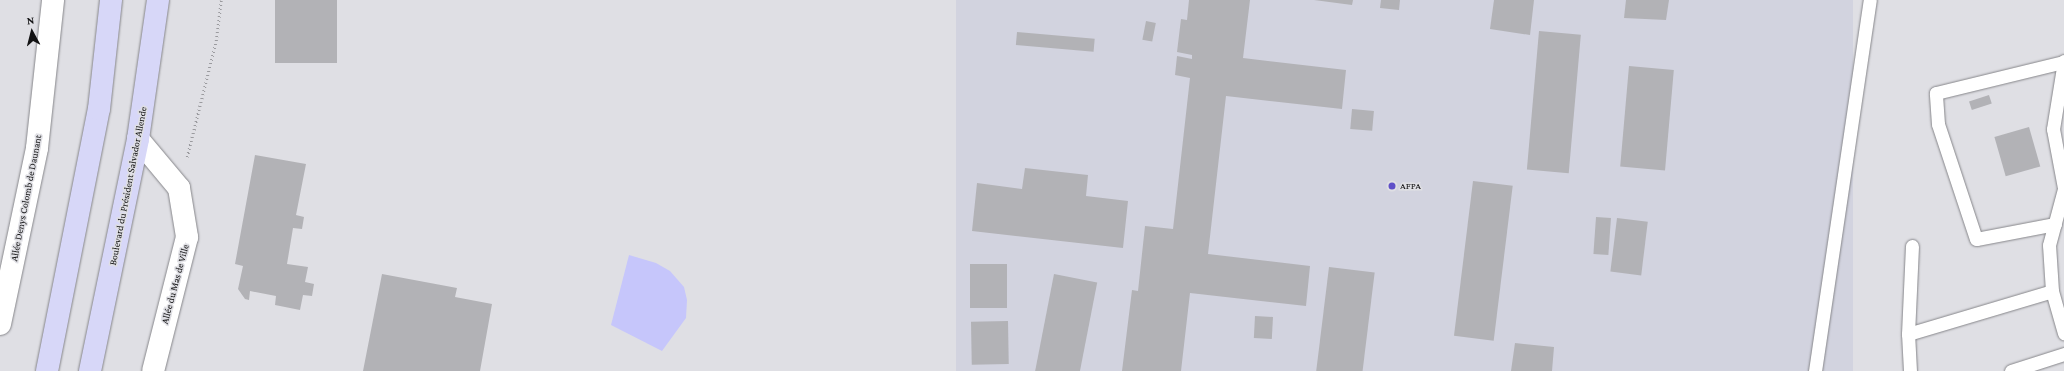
<!DOCTYPE html>
<html>
<head>
<meta charset="utf-8">
<style>
  body { margin:0 }
  #map { position:relative; width:2064px; height:371px; overflow:hidden; background:#dfdfe4; font-family:"Crimson Pro",serif }
  div>[style] { position:absolute }
  [style*='--x'] { left:calc(var(--x)*1px); top:calc(var(--y)*1px); width:calc(var(--w)*1px); rotate:calc(var(--a)*1deg) }
  .built>* { inset:0; background:#d2d3df; transform-origin:0 0 }
  .green>* { inset:0; background:#c6c6fb }
  .building>* { inset:0; background:#b2b2b6; transform-origin:0 0 }
  .path>* { height:2.5px; margin-top:-1.25px; transform-origin:0; background:repeating-linear-gradient(90deg,#9b9b9f 0 1px,transparent 0 4px) }
  .roads { filter:drop-shadow(0 0 1px #86868a) drop-shadow(0 0 1px #86868a) }
  .lane>* { height:13px; margin:-6.5px; padding:0 6.5px; transform-origin:6.5px; border-radius:6.5px; background:#fff }
  .street>* { height:22px; margin:-11px; padding:0 11px; transform-origin:11px; border-radius:11px; background:#fff }
  .primary>* { height:22px; margin:-11px; padding:0 11px; transform-origin:11px; border-radius:11px; background:#d7d7f8 }
  .dots>* { width:11px; height:11px; translate:-50% -50%; box-sizing:border-box; border:2px solid #dfdfe4; border-radius:50% }
  span { translate:-50% -50%; white-space:nowrap; text-align:center; line-height:1.15; -webkit-text-stroke:3px #dfdfe4; paint-order:stroke }
  .street-label { font-size:10px; color:#121213 }
  .poi-label { font-size:10px; color:#121213 }
  .left { translate:0 -50%; text-align:left }
  .north { position:absolute; left:12px; top:12px; width:40px; height:40px; -webkit-text-stroke:3px #dfdfe4; paint-order:stroke; rotate:353deg; font-size:11px; font-weight:700; line-height:16px; text-align:center; color:#121213 }
  .north::after { content:''; display:block; margin:auto; width:14px; height:18px; background:#121213; clip-path:polygon(50% 0,100% 100%,50% 72%,0 100%) }
</style>
</head>
<body>
<div id="map">
  <div class="built">
    <div style="left:956px;top:0;width:897px;height:371px"></div>
  </div>
  <div class="green">
    <div style="clip-path:polygon(629px 255px,656px 263px,670px 271px,684px 287px,687px 300px,686px 318px,662px 351px,611px 325px)"></div>
  </div>
  <div class="building">
    <div style="left:275px;top:0;width:62px;height:63px"></div>
    <div style="clip-path:polygon(1189px 0,1250px 0,1243px 58px,1346px 70px,1342px 109px,1226px 96px,1208px 254px,1310px 266px,1306px 306px,1190px 293px,1181px 371px,1122px 371px,1132px 290px,1138px 291px,1145px 226px,1173px 229px,1190px 78px,1175px 75px,1177px 56px,1192px 59px,1192px 55px,1177px 52px,1181px 19px,1187px 20px)"></div>
    <div style="clip-path:polygon(1314px 0,1353px 0,1352px 5px)"></div>
    <div style="clip-path:polygon(1381px 0,1400px 0,1399px 10px,1380px 8px)"></div>
    <div style="clip-path:polygon(1494px 0,1534px 0,1530px 35px,1490px 29px)"></div>
    <div style="clip-path:polygon(1626px 0,1669px 0,1666px 20px,1624px 18px)"></div>
    <div style="left:1146px;top:21px;width:10px;height:19px;rotate:11deg"></div>
    <div style="left:1539px;top:31px;width:42px;height:139px;rotate:5deg"></div>
    <div style="left:1017px;top:32px;width:78px;height:13px;rotate:5deg"></div>
    <div style="left:1629px;top:66px;width:45px;height:101px;rotate:5deg"></div>
    <div style="left:1989px;top:95px;width:9px;height:21px;rotate:72deg"></div>
    <div style="left:1352px;top:109px;width:22px;height:20px;rotate:5deg"></div>
    <div style="left:2029px;top:127px;width:41px;height:36px;rotate:74deg"></div>
    <div style="clip-path:polygon(255px 155px,306px 164px,296px 215px,304px 217px,302px 229px,293px 228px,287px 264px,308px 267px,305px 282px,314px 284px,312px 296px,303px 295px,300px 310px,275px 305px,276px 296px,250px 291px,249px 300px,245px 299px,238px 289px,243px 266px,235px 264px)"></div>
    <div style="clip-path:polygon(1025px 168px,1088px 175px,1086px 196px,1128px 201px,1123px 248px,972px 231px,977px 183px,1022px 189px)"></div>
    <div style="left:1473px;top:181px;width:40px;height:156px;rotate:7deg"></div>
    <div style="left:1596px;top:217px;width:15px;height:37px;rotate:4deg"></div>
    <div style="left:1617px;top:218px;width:31px;height:54px;rotate:7deg"></div>
    <div style="left:1007px;top:264px;width:44px;height:37px;rotate:90deg"></div>
    <div style="left:1329px;top:267px;width:46px;height:105px;rotate:7deg"></div>
    <div style="clip-path:polygon(382px 274px,457px 288px,455px 297px,492px 304px,480px 371px,363px 371px)"></div>
    <div style="left:1054px;top:274px;width:44px;height:99px;rotate:11deg"></div>
    <div style="left:1255px;top:316px;width:18px;height:22px;rotate:3deg"></div>
    <div style="left:1008px;top:321px;width:43px;height:37px;rotate:89deg"></div>
    <div style="clip-path:polygon(1515px 343px,1554px 347px,1552px 371px,1511px 371px)"></div>
  </div>
  <div class="path">
    <div style="--x:187;--y:157;--w:120;--a:-76"></div>
    <div style="--x:216;--y:41;--w:41;--a:-83"></div>
  </div>
  <div class="roads">
    <div class="lane">
      <div style="--x:2064;--y:61;--w:69;--a:99.2"></div>
      <div style="--x:2053;--y:129;--w:60;--a:79.4"></div>
      <div style="--x:2055;--y:224;--w:80;--a:169.2"></div>
      <div style="--x:1976;--y:239;--w:121;--a:-108.3"></div>
      <div style="--x:1938;--y:124;--w:31;--a:-94"></div>
      <div style="--x:1936;--y:93;--w:131;--a:-13.7"></div>
      <div style="--x:2052;--y:291;--w:46;--a:-93.7"></div>
      <div style="--x:2049;--y:245;--w:58;--a:-75"></div>
      <div style="--x:1908;--y:334;--w:88;--a:-87.4"></div>
      <div style="--x:1815;--y:371;--w:375;--a:-81.6"></div>
      <div style="--x:1910;--y:371;--w:37;--a:-93"></div>
      <div style="--x:1908;--y:334;--w:150;--a:-16.6"></div>
      <div style="--x:2052;--y:291;--w:44;--a:74.1"></div>
      <div style="--x:2011;--y:371;--w:56;--a:-17.8"></div>
    </div>
    <div class="street">
      <div style="--x:138;--y:139;--w:64;--a:50.1"></div>
      <div style="--x:179;--y:188;--w:50;--a:80.7"></div>
      <div style="--x:187;--y:237;--w:138;--a:104.2"></div>
      <div style="--x:0;--y:324;--w:180;--a:-78.1"></div>
      <div style="--x:37;--y:148;--w:149;--a:-83.8"></div>
    </div>
    <div class="primary">
      <div style="--x:47;--y:371;--w:267;--a:-78.8"></div>
      <div style="--x:99;--y:109;--w:110;--a:-83.7"></div>
      <div style="--x:90;--y:371;--w:237;--a:-78.3"></div>
      <div style="--x:138;--y:139;--w:140;--a:-81.8"></div>
    </div>
  </div>
  <div class="dots">
    <div style="left:1392px;top:186px;background:#5f50c8"></div>
  </div>
  <div class="street-label">
    <span style="left:128px;top:186px;rotate:-79deg">Boulevard du Président Salvador Allende</span>
    <span style="left:26px;top:198px;rotate:-79deg">Allée Denys Colomb de Daunant</span>
    <span style="left:175px;top:284px;rotate:-75deg">Allée du Mas de Ville</span>
  </div>
  <div class="poi-label">
    <span class="left" style="left:1400px;top:186px">AFPA</span>
  </div>
  <div class="north">N</div>
</div>
</body>
</html>
